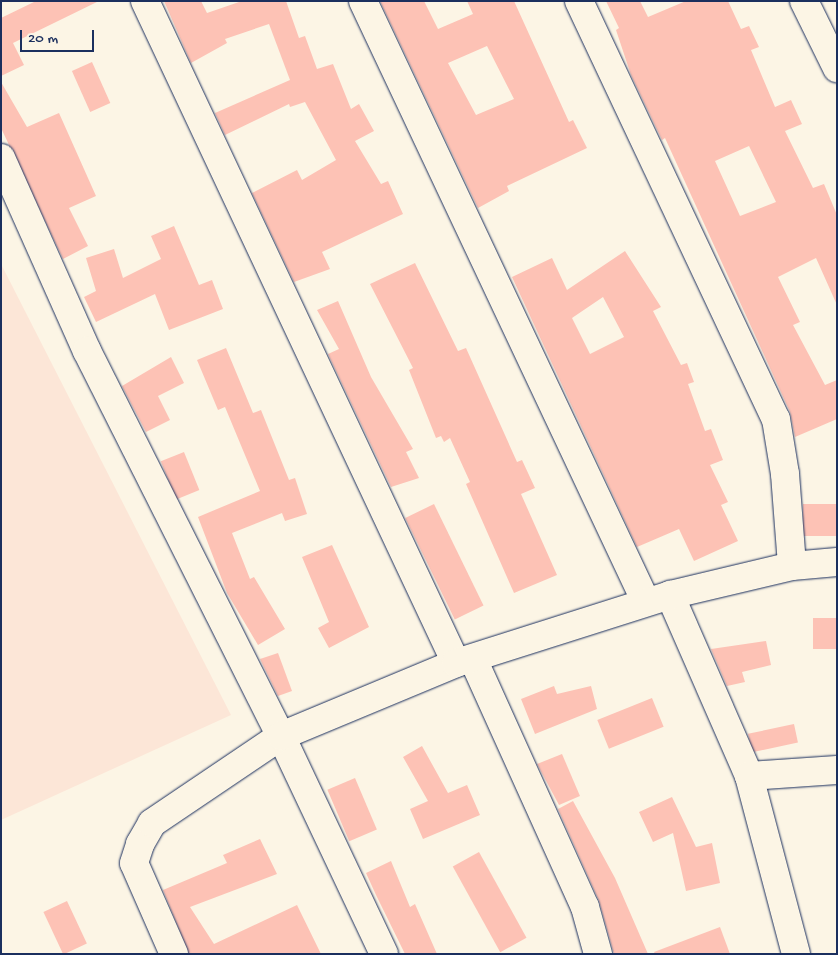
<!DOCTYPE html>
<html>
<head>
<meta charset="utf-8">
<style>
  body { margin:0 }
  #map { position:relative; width:838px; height:955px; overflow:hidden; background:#fcf5e5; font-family:"Gochi Hand",sans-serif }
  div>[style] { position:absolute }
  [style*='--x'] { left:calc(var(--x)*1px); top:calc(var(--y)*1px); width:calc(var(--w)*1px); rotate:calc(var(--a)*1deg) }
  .built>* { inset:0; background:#fce6d7 }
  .building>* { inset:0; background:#fdc2b5; transform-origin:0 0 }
  .roads { filter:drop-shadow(0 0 1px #1b2f5e) drop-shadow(0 0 1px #1b2f5e) }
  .minor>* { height:28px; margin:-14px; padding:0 14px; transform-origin:14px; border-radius:14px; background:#fcf5e5 }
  span { translate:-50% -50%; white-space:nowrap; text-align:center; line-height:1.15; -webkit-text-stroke:4px #fcf5e5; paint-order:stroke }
  .frame { position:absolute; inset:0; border:2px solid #1b2f5e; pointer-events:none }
  .scale { position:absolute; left:20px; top:30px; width:74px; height:22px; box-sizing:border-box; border:2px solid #1b2f5e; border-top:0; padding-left:6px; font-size:15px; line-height:18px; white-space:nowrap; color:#1b2f5e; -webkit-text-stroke:4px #fcf5e5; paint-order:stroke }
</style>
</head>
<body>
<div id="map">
  <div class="built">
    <div style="clip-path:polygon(1px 264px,231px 715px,1px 820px)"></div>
  </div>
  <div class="building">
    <div style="clip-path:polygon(36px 1px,99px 1px,13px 43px,24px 65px,1px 76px,1px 18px)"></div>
    <div style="clip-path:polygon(164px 1px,201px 1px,207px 13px,242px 1px,286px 1px,299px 38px,305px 36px,317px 69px,333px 64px,351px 109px,359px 104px,374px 131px,355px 141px,381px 184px,388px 181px,403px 214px,322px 252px,330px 269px,294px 282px,252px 193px,297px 170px,302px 180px,336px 160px,305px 102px,290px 107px,289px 104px,225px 135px,215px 113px,290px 80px,269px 24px,225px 39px,227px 43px,191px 63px)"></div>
    <div style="clip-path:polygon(evenodd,380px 1px,424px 1px,438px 29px,473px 14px,467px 1px,514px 1px,569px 122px,573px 120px,587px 148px,507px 186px,509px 191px,478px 208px,380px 1px,487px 46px,514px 99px,476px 115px,448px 63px,487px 46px)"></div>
    <div style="clip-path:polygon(evenodd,606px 1px,640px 1px,648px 17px,686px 1px,728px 1px,741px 29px,749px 26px,759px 47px,751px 50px,775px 107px,791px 100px,802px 124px,785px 131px,813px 188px,824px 184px,837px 215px,837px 305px,816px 258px,778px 277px,800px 322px,793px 325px,825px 385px,837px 380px,837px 419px,795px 437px,790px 412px,665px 138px,662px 140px,631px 75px,616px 30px,619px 28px,606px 1px,749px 146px,776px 202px,740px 216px,715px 161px,749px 146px)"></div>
    <div style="left:92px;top:62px;width:45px;height:22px;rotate:66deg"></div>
    <div style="clip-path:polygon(1px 82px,27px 127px,59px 113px,96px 196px,69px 208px,88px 246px,63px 259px,1px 128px)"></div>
    <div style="clip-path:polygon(174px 226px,199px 285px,212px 280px,223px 309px,169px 330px,155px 294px,96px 322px,84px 297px,96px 291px,86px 258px,114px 249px,123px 278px,161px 259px,151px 236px)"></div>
    <div style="clip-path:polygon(evenodd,625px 251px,661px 307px,653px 311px,681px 365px,687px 363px,694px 382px,688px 384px,705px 431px,711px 429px,723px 460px,710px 465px,728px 502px,721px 505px,738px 541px,694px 561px,679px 529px,637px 547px,512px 277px,552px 258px,567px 290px,625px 251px,603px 297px,624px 337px,590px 354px,572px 318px,603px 297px)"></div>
    <div style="clip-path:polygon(415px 263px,458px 351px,466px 348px,517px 462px,522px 460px,535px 488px,521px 494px,557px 575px,514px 593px,466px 484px,470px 482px,450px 438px,444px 442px,441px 436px,436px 438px,409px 370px,413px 368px,370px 284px)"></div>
    <div style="clip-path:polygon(338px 301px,371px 377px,413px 449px,406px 452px,419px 478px,391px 487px,328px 354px,339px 349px,317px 310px)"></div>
    <div style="clip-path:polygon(226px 348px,253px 413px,261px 410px,289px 480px,295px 478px,307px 514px,285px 521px,282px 513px,232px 533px,250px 579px,254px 577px,285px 629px,258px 645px,227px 593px,198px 517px,260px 491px,225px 407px,218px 410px,197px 360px)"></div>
    <div style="clip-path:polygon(171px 357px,184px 383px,158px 396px,170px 420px,146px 432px,122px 386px)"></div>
    <div style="left:184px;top:452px;width:41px;height:25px;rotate:68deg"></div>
    <div style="left:434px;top:504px;width:113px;height:32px;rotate:64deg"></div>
    <div style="left:837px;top:504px;width:32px;height:34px;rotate:90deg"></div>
    <div style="clip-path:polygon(332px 545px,369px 627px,329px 648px,318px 628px,329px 622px,302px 557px)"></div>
    <div style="left:837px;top:618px;width:31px;height:24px;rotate:90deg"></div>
    <div style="clip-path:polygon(766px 641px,771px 665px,742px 672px,745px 682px,727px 686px,711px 649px)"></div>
    <div style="clip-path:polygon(278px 653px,292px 691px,278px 696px,260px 659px)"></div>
    <div style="clip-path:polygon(554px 686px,557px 694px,591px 686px,597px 709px,535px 734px,521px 699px)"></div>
    <div style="left:652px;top:698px;width:31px;height:59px;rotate:68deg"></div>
    <div style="left:794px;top:724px;width:19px;height:47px;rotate:78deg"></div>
    <div style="clip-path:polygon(422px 746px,448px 793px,467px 785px,480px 815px,423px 839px,410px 809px,428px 801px,403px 757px)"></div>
    <div style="clip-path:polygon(562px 754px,580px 796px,559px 805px,537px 764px)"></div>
    <div style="left:355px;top:778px;width:56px;height:30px;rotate:67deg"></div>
    <div style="clip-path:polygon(672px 797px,696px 847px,712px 843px,720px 883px,686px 891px,673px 833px,653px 842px,639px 812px)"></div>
    <div style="clip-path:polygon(573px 801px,615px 878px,648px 954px,614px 954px,599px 901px,558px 809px)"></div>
    <div style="clip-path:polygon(260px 839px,277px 874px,190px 907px,214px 944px,297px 905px,321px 954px,189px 954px,163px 890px,227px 863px,223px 855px)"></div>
    <div style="left:479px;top:852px;width:98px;height:30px;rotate:61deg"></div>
    <div style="clip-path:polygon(391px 861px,410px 907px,415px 904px,437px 954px,405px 954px,376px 895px,366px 873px)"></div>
    <div style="left:67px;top:901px;width:47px;height:26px;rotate:65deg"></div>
    <div style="clip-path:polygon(720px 927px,730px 954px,655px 954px,654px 952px)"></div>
  </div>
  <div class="roads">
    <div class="minor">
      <div style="--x:145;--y:1;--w:731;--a:64.84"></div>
      <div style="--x:363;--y:1;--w:664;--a:64.79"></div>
      <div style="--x:579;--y:1;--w:462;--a:64.8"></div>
      <div style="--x:776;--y:419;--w:56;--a:80.7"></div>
      <div style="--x:785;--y:474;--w:92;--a:85.6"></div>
      <div style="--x:804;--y:1;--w:75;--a:63.8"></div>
      <div style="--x:1;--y:158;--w:211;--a:66"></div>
      <div style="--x:87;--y:351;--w:431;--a:63.3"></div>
      <div style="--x:281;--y:736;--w:241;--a:64.7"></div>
      <div style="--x:670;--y:595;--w:197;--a:66.4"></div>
      <div style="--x:749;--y:776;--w:184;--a:75.2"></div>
      <div style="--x:473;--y:659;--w:272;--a:65.7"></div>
      <div style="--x:585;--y:907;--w:49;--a:74.5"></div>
      <div style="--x:749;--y:776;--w:88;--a:-3.9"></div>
      <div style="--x:174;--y:954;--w:99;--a:-113.7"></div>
      <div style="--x:134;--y:863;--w:20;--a:-72"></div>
      <div style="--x:140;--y:844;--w:24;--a:-60"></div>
      <div style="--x:152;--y:823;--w:156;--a:-34"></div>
      <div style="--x:281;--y:736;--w:190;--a:-22.6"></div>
      <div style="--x:456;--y:663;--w:225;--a:-17.6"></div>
      <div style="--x:670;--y:595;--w:125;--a:-13.4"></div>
      <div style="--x:792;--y:566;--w:45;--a:-5.1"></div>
    </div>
  </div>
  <div class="frame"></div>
  <div class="scale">20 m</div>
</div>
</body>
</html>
